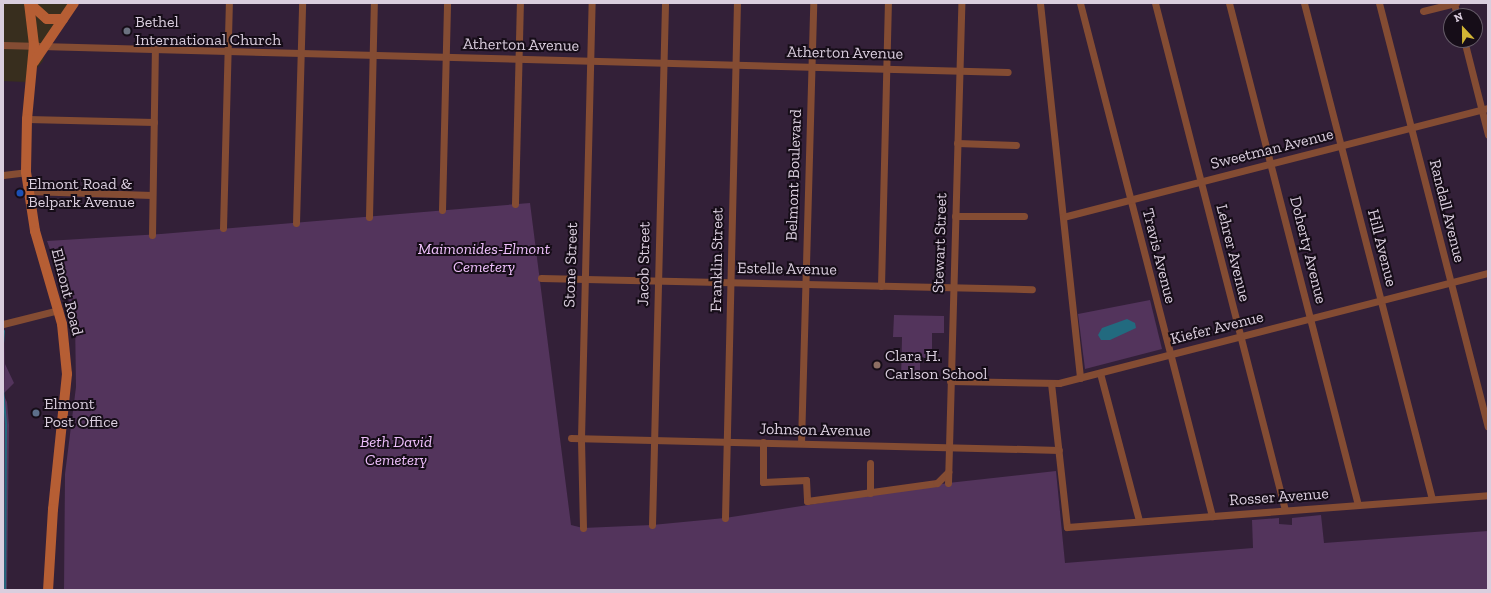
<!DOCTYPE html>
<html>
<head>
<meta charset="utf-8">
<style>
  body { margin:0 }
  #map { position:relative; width:1491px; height:593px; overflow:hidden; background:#332038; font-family:"Zilla Slab",serif }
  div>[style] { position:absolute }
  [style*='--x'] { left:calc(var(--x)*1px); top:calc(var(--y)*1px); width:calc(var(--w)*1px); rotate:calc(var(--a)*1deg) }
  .commercial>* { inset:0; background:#382e1e }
  .green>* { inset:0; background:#53345c }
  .water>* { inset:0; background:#226a7f }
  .stream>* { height:2px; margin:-1px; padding:0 1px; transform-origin:1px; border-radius:1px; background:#226a7f }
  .street>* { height:7px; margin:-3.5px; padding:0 3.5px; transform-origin:3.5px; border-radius:3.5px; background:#844c33 }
  .secondary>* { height:10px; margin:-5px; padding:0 5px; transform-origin:5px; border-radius:5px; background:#b65e34 }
  .dots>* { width:11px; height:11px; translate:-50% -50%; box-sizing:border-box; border:2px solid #160d18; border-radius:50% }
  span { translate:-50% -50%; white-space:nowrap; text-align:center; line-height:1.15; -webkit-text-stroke:4px #160d18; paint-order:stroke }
  .poi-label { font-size:16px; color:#dacede }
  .left { translate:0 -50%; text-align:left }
  .street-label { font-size:16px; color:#dacede }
  .park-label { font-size:16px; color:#efc0fc; font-style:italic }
  .frame { position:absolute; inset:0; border:4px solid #dacede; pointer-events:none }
  .north { position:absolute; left:1443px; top:8px; width:40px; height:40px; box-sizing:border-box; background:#160d18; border:1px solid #645a67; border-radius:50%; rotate:338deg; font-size:11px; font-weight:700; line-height:16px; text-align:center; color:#dacede }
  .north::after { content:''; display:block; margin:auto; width:14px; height:18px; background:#d2b635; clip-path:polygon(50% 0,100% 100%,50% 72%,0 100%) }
</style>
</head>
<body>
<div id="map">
  <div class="commercial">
    <div style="clip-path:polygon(3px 3px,76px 3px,44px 53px,43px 61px,25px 82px,3px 81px)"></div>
  </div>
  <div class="green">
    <div style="clip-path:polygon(530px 203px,571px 525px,583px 528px,652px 525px,725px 518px,948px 483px,1056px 471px,1065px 563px,1253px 548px,1252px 520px,1279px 518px,1279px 524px,1292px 525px,1292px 518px,1321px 515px,1324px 543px,1488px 531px,1488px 590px,64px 590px,65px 474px,76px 387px,75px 318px,47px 241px,161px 234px)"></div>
    <div style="clip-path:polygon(1150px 300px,1162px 349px,1085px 369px,1078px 314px)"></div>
    <div style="clip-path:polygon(894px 315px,944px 316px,944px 333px,932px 333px,932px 358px,920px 358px,920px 380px,901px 380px,902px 337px,893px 337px)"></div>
    <div style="clip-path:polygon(5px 326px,5px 364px,14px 383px,4px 393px)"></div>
    <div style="clip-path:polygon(3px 394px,7px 402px,9px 425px,7px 590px,3px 590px)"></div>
  </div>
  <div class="water">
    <div style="clip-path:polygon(1127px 319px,1135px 323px,1136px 328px,1110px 340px,1101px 340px,1098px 335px,1102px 328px)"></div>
  </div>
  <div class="stream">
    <div style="--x:3;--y:344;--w:13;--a:-86"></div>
    <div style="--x:3;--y:389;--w:36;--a:85"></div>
    <div style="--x:6;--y:425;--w:165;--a:90.3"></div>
  </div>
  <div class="street">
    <div style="--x:1040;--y:3;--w:377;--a:83.9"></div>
    <div style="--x:1080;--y:3;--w:530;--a:75.57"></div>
    <div style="--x:1155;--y:3;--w:523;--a:75.62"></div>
    <div style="--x:1229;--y:3;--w:518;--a:75.59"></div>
    <div style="--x:1304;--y:3;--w:512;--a:75.53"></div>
    <div style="--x:1379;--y:3;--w:437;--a:75.6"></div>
    <div style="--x:1454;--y:3;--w:13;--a:77"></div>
    <div style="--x:1423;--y:11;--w:34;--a:-14"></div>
    <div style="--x:1464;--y:40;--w:98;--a:75.8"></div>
    <div style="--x:3;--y:45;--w:1005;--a:1.54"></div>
    <div style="--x:27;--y:119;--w:127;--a:1.4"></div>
    <div style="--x:957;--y:143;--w:59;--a:1.9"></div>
    <div style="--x:3;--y:175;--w:23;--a:-7"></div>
    <div style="--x:28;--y:191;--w:124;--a:1.8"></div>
    <div style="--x:515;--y:204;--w:201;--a:-88.6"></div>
    <div style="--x:442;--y:210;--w:207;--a:-88.6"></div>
    <div style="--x:955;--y:216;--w:69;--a:0"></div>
    <div style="--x:369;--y:217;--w:214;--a:-88.7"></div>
    <div style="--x:1063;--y:217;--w:439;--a:-14.4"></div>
    <div style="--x:296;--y:223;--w:220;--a:-88.4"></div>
    <div style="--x:223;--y:228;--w:225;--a:-88.5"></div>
    <div style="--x:152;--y:235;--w:186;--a:-89.1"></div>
    <div style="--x:541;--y:278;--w:491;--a:1.3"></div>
    <div style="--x:881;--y:286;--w:283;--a:-88.6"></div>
    <div style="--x:3;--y:324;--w:58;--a:-14"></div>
    <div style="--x:1100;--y:373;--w:153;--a:75.2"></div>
    <div style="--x:950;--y:381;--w:109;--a:1.1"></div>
    <div style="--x:1059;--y:383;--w:443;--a:-14.4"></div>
    <div style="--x:1051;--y:383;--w:145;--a:83.7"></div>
    <div style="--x:1067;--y:527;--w:422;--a:-4.3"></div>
    <div style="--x:571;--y:438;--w:488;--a:1.4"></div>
    <div style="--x:763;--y:442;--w:40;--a:90"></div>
    <div style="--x:763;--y:482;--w:43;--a:-2.7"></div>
    <div style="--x:806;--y:480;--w:21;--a:87"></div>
    <div style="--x:807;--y:501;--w:131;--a:-7.9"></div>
    <div style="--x:937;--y:483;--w:16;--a:-45"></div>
    <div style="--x:801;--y:443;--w:440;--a:-88.4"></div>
    <div style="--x:870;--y:463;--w:30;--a:90"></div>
    <div style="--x:948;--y:483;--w:480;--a:-88.4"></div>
    <div style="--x:725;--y:518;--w:515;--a:-88.67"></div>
    <div style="--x:652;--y:525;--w:522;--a:-88.57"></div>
    <div style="--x:583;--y:528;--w:90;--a:-91.3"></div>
    <div style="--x:581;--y:438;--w:435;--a:-88.6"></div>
  </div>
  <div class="secondary">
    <div style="--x:29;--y:3;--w:42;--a:83.2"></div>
    <div style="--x:34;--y:45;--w:74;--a:95.4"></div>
    <div style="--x:27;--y:119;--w:53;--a:91.1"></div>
    <div style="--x:26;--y:172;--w:60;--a:81.3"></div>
    <div style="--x:35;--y:231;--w:97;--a:73.8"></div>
    <div style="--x:62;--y:324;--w:50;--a:84.3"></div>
    <div style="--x:67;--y:374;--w:136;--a:95.9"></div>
    <div style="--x:53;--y:509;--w:81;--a:93.5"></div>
    <div style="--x:29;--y:3;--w:24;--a:42"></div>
    <div style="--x:47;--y:19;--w:16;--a:0"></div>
    <div style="--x:34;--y:62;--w:71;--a:-55.9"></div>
  </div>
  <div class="dots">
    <div style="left:127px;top:31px;background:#6b7280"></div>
    <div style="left:20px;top:193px;background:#1a4fb4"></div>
    <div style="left:877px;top:365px;background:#8d6e63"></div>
    <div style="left:36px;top:413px;background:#5c6f8a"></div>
  </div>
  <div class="poi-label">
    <span class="left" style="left:135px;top:31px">Bethel<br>International Church</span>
    <span class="left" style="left:28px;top:193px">Elmont Road &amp;<br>Belpark Avenue</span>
    <span class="left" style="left:885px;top:365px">Clara H.<br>Carlson School</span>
    <span class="left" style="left:44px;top:413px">Elmont<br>Post Office</span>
  </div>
  <div class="street-label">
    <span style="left:521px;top:45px;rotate:1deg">Atherton Avenue</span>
    <span style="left:845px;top:53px;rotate:1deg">Atherton Avenue</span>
    <span style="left:1272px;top:149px;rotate:-14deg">Sweetman Avenue</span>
    <span style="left:794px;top:175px;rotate:-88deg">Belmont Boulevard</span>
    <span style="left:1447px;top:211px;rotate:76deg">Randall Avenue</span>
    <span style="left:940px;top:243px;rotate:-88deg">Stewart Street</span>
    <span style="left:1382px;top:248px;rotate:76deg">Hill Avenue</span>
    <span style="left:1308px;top:250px;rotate:76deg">Doherty Avenue</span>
    <span style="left:1233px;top:253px;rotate:76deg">Lehrer Avenue</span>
    <span style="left:1159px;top:256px;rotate:76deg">Travis Avenue</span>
    <span style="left:717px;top:260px;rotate:-89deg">Franklin Street</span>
    <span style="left:644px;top:264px;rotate:-89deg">Jacob Street</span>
    <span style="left:571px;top:265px;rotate:-88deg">Stone Street</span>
    <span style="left:787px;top:269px;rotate:1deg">Estelle Avenue</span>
    <span style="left:67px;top:292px;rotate:76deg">Elmont Road</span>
    <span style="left:1217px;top:328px;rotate:-14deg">Kiefer Avenue</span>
    <span style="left:815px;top:430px;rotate:1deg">Johnson Avenue</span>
    <span style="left:1279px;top:497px;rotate:-4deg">Rosser Avenue</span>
  </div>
  <div class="park-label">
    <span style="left:484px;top:258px">Maimonides-Elmont<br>Cemetery</span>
    <span style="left:396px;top:451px">Beth David<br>Cemetery</span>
  </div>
  <div class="frame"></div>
  <div class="north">N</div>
</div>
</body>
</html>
